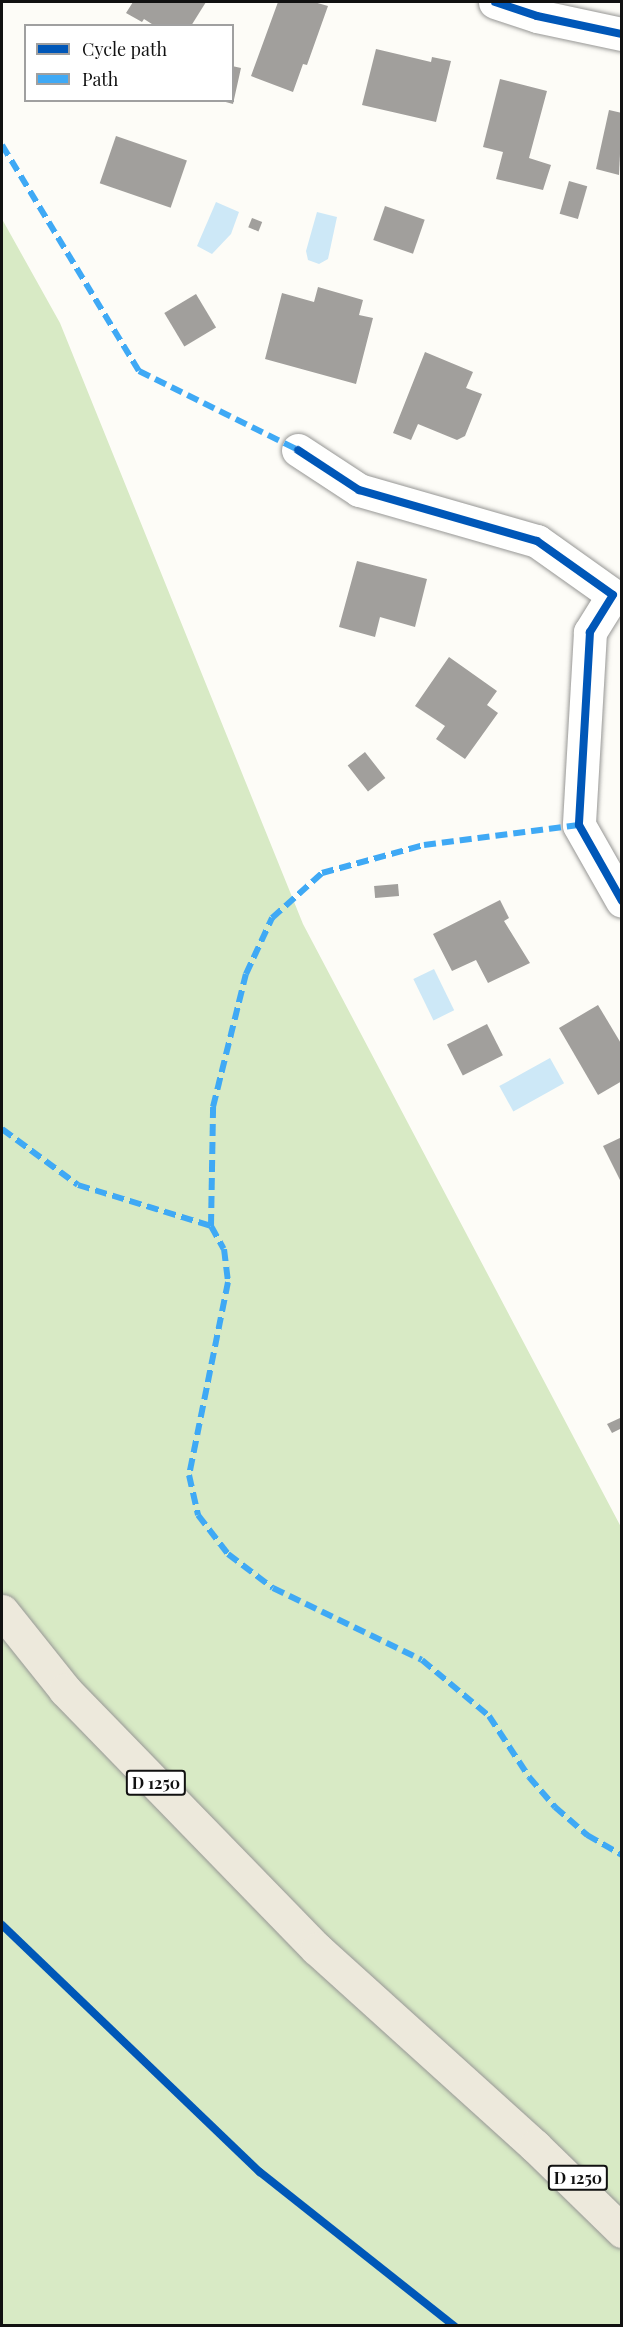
<!DOCTYPE html>
<html>
<head>
<meta charset="utf-8">
<style>
  body { margin:0 }
  #map { position:relative; width:623px; height:2327px; overflow:hidden; background:#fdfcf7; font-family:"Playfair Display",serif }
  div>[style] { position:absolute }
  [style*='--x'] { left:calc(var(--x)*1px); top:calc(var(--y)*1px); width:calc(var(--w)*1px); rotate:calc(var(--a)*1deg) }
  .forest>* { inset:0; background:#d8eac5 }
  .water>* { inset:0; background:#cde8f7; transform-origin:0 0 }
  .building>* { inset:0; background:#a19f9c; transform-origin:0 0 }
  .roads { filter:drop-shadow(0 0 2px #979795) drop-shadow(0 0 2px #979795) }
  .street>* { height:33px; margin:-16.5px; padding:0 16.5px; transform-origin:16.5px; border-radius:16.5px; background:#fffffe }
  .primary>* { height:33px; margin:-16.5px; padding:0 16.5px; transform-origin:16.5px; border-radius:16.5px; background:#ede9dc }
  .quiet>* { height:6px; margin-top:-3px; transform-origin:0; background:repeating-linear-gradient(90deg,#3fa9f5 0 12px,transparent 0 18px) }
  .cycleway>* { height:8px; margin:-4px; padding:0 4px; transform-origin:4px; border-radius:4px; background:#0057b8 }
  span { translate:-50% -50%; white-space:nowrap; text-align:center; line-height:1.15; -webkit-text-stroke:6px #fff; paint-order:stroke }
  .shield-label span { padding:2px 4px; background:#fff; border:2px solid; border-radius:4px; -webkit-text-stroke-width:0 }
  .shield-label { font-size:16px; color:#111; font-weight:700 }
  .frame { position:absolute; inset:0; border:3px solid #111; pointer-events:none }
  .legend { position:absolute; left:24px; top:24px; width:210px; height:78px; box-sizing:border-box; background:#fff; border:2px solid #a0a0a0; margin:0; padding:8px 10px; list-style:none; font-size:18px; color:#111 }
  .legend li { display:flex; align-items:center; gap:12px; height:30px }
  .legend b { width:30px; border:2px solid #a0a0a0 }
</style>
</head>
<body>
<div id="map">
  <div class="forest">
    <div style="clip-path:polygon(2px 219px,60px 323px,303px 924px,621px 1527px,621px 2325px,2px 2325px)"></div>
  </div>
  <div class="water">
    <div style="clip-path:polygon(216px 202px,239px 212px,231px 234px,212px 254px,197px 246px)"></div>
    <div style="clip-path:polygon(317px 212px,337px 217px,328px 259px,319px 264px,308px 260px,306px 251px)"></div>
    <div style="left:434px;top:969px;width:46px;height:23px;rotate:64deg"></div>
    <div style="left:550px;top:1058px;width:29px;height:58px;rotate:61deg"></div>
  </div>
  <div class="building">
    <div style="clip-path:polygon(133px 2px,206px 2px,191px 26px,155px 26px,144px 19px,142px 22px,126px 13px)"></div>
    <div style="clip-path:polygon(278px 2px,314px 2px,328px 6px,307px 65px,303px 64px,293px 92px,251px 76px)"></div>
    <div style="clip-path:polygon(376px 49px,431px 62px,432px 57px,451px 61px,436px 122px,362px 105px)"></div>
    <div style="clip-path:polygon(232px 66px,241px 68px,233px 104px,222px 101px,232px 100px)"></div>
    <div style="clip-path:polygon(500px 79px,547px 91px,529px 158px,551px 165px,543px 190px,496px 179px,503px 152px,483px 147px)"></div>
    <div style="clip-path:polygon(609px 110px,622px 113px,619px 175px,596px 169px)"></div>
    <div style="left:116px;top:136px;width:75px;height:50px;rotate:19deg"></div>
    <div style="left:569px;top:181px;width:19px;height:34px;rotate:16deg"></div>
    <div style="left:385px;top:206px;width:42px;height:36px;rotate:19deg"></div>
    <div style="left:252px;top:218px;width:11px;height:10px;rotate:22deg"></div>
    <div style="clip-path:polygon(318px 287px,363px 300px,359px 315px,373px 318px,356px 384px,265px 359px,282px 293px,314px 302px)"></div>
    <div style="left:196px;top:294px;width:39px;height:37px;rotate:59deg"></div>
    <div style="clip-path:polygon(425px 352px,473px 372px,466px 388px,482px 394px,465px 436px,457px 440px,418px 424px,411px 440px,393px 433px)"></div>
    <div style="clip-path:polygon(357px 561px,427px 579px,415px 627px,380px 617px,375px 637px,339px 627px)"></div>
    <div style="clip-path:polygon(449px 657px,497px 691px,487px 705px,498px 713px,465px 759px,436px 739px,445px 726px,415px 706px)"></div>
    <div style="left:365px;top:752px;width:33px;height:22px;rotate:52deg"></div>
    <div style="left:398px;top:884px;width:12px;height:24px;rotate:85deg"></div>
    <div style="clip-path:polygon(500px 900px,509px 918px,504px 921px,530px 963px,488px 983px,476px 960px,452px 971px,433px 934px)"></div>
    <div style="clip-path:polygon(598px 1005px,622px 1045px,622px 1081px,598px 1095px,559px 1028px)"></div>
    <div style="left:487px;top:1024px;width:35px;height:45px;rotate:63deg"></div>
    <div style="clip-path:polygon(622px 1137px,622px 1184px,603px 1146px)"></div>
    <div style="clip-path:polygon(620px 1418px,622px 1428px,612px 1433px,607px 1424px)"></div>
  </div>
  <div class="roads">
    <div class="street">
      <div style="--x:495;--y:2;--w:44;--a:18.4"></div>
      <div style="--x:537;--y:16;--w:87;--a:12"></div>
      <div style="--x:298;--y:450;--w:73;--a:33.3"></div>
      <div style="--x:359;--y:490;--w:185;--a:16"></div>
      <div style="--x:537;--y:541;--w:93;--a:35.4"></div>
      <div style="--x:613;--y:595;--w:44;--a:121.9"></div>
      <div style="--x:590;--y:632;--w:193;--a:93.3"></div>
      <div style="--x:579;--y:825;--w:87;--a:60.5"></div>
    </div>
    <div class="primary">
      <div style="--x:2;--y:1611;--w:101;--a:51.4"></div>
      <div style="--x:65;--y:1690;--w:361;--a:45.8"></div>
      <div style="--x:317;--y:1949;--w:294;--a:42.1"></div>
      <div style="--x:535;--y:2146;--w:122;--a:44.3"></div>
    </div>
  </div>
  <div class="quiet">
    <div style="--x:2;--y:145;--w:264;--a:58.8"></div>
    <div style="--x:139;--y:371;--w:178;--a:26.4"></div>
    <div style="--x:2;--y:1129;--w:94;--a:36.4"></div>
    <div style="--x:78;--y:1185;--w:139;--a:17.1"></div>
    <div style="--x:211;--y:1226;--w:26;--a:61"></div>
    <div style="--x:224;--y:1249;--w:33;--a:83"></div>
    <div style="--x:228;--y:1282;--w:197;--a:101.4"></div>
    <div style="--x:189;--y:1475;--w:41;--a:77.3"></div>
    <div style="--x:198;--y:1515;--w:49;--a:52.4"></div>
    <div style="--x:228;--y:1554;--w:56;--a:37.1"></div>
    <div style="--x:273;--y:1588;--w:165;--a:25.8"></div>
    <div style="--x:422;--y:1660;--w:87;--a:39.9"></div>
    <div style="--x:489;--y:1716;--w:73;--a:56.7"></div>
    <div style="--x:529;--y:1777;--w:40;--a:49"></div>
    <div style="--x:555;--y:1807;--w:43;--a:41.2"></div>
    <div style="--x:587;--y:1835;--w:40;--a:29.7"></div>
    <div style="--x:211;--y:1226;--w:119;--a:-89"></div>
    <div style="--x:213;--y:1107;--w:137;--a:-76.1"></div>
    <div style="--x:246;--y:974;--w:62;--a:-65.1"></div>
    <div style="--x:272;--y:918;--w:67;--a:-42"></div>
    <div style="--x:322;--y:873;--w:106;--a:-15.4"></div>
    <div style="--x:424;--y:845;--w:156;--a:-7.4"></div>
  </div>
  <div class="cycleway">
    <div style="--x:495;--y:2;--w:44;--a:18.4"></div>
    <div style="--x:537;--y:16;--w:87;--a:12"></div>
    <div style="--x:298;--y:450;--w:73;--a:33.3"></div>
    <div style="--x:359;--y:490;--w:185;--a:16"></div>
    <div style="--x:537;--y:541;--w:93;--a:35.4"></div>
    <div style="--x:613;--y:595;--w:44;--a:121.9"></div>
    <div style="--x:590;--y:632;--w:193;--a:93.3"></div>
    <div style="--x:579;--y:825;--w:87;--a:60.5"></div>
    <div style="--x:2;--y:1925;--w:357;--a:43.8"></div>
    <div style="--x:260;--y:2172;--w:248;--a:38.4"></div>
  </div>
  <div class="shield-label">
    <span style="left:156px;top:1783px">D 1250</span>
    <span style="left:578px;top:2178px">D 1250</span>
  </div>
  <div class="frame"></div>
  <ul class="legend">
  <li><b style="height:8px;background:#0057b8"></b>Cycle path</li>
  <li><b style="height:8px;background:#3fa9f5"></b>Path</li>
  </ul>
</div>
</body>
</html>
